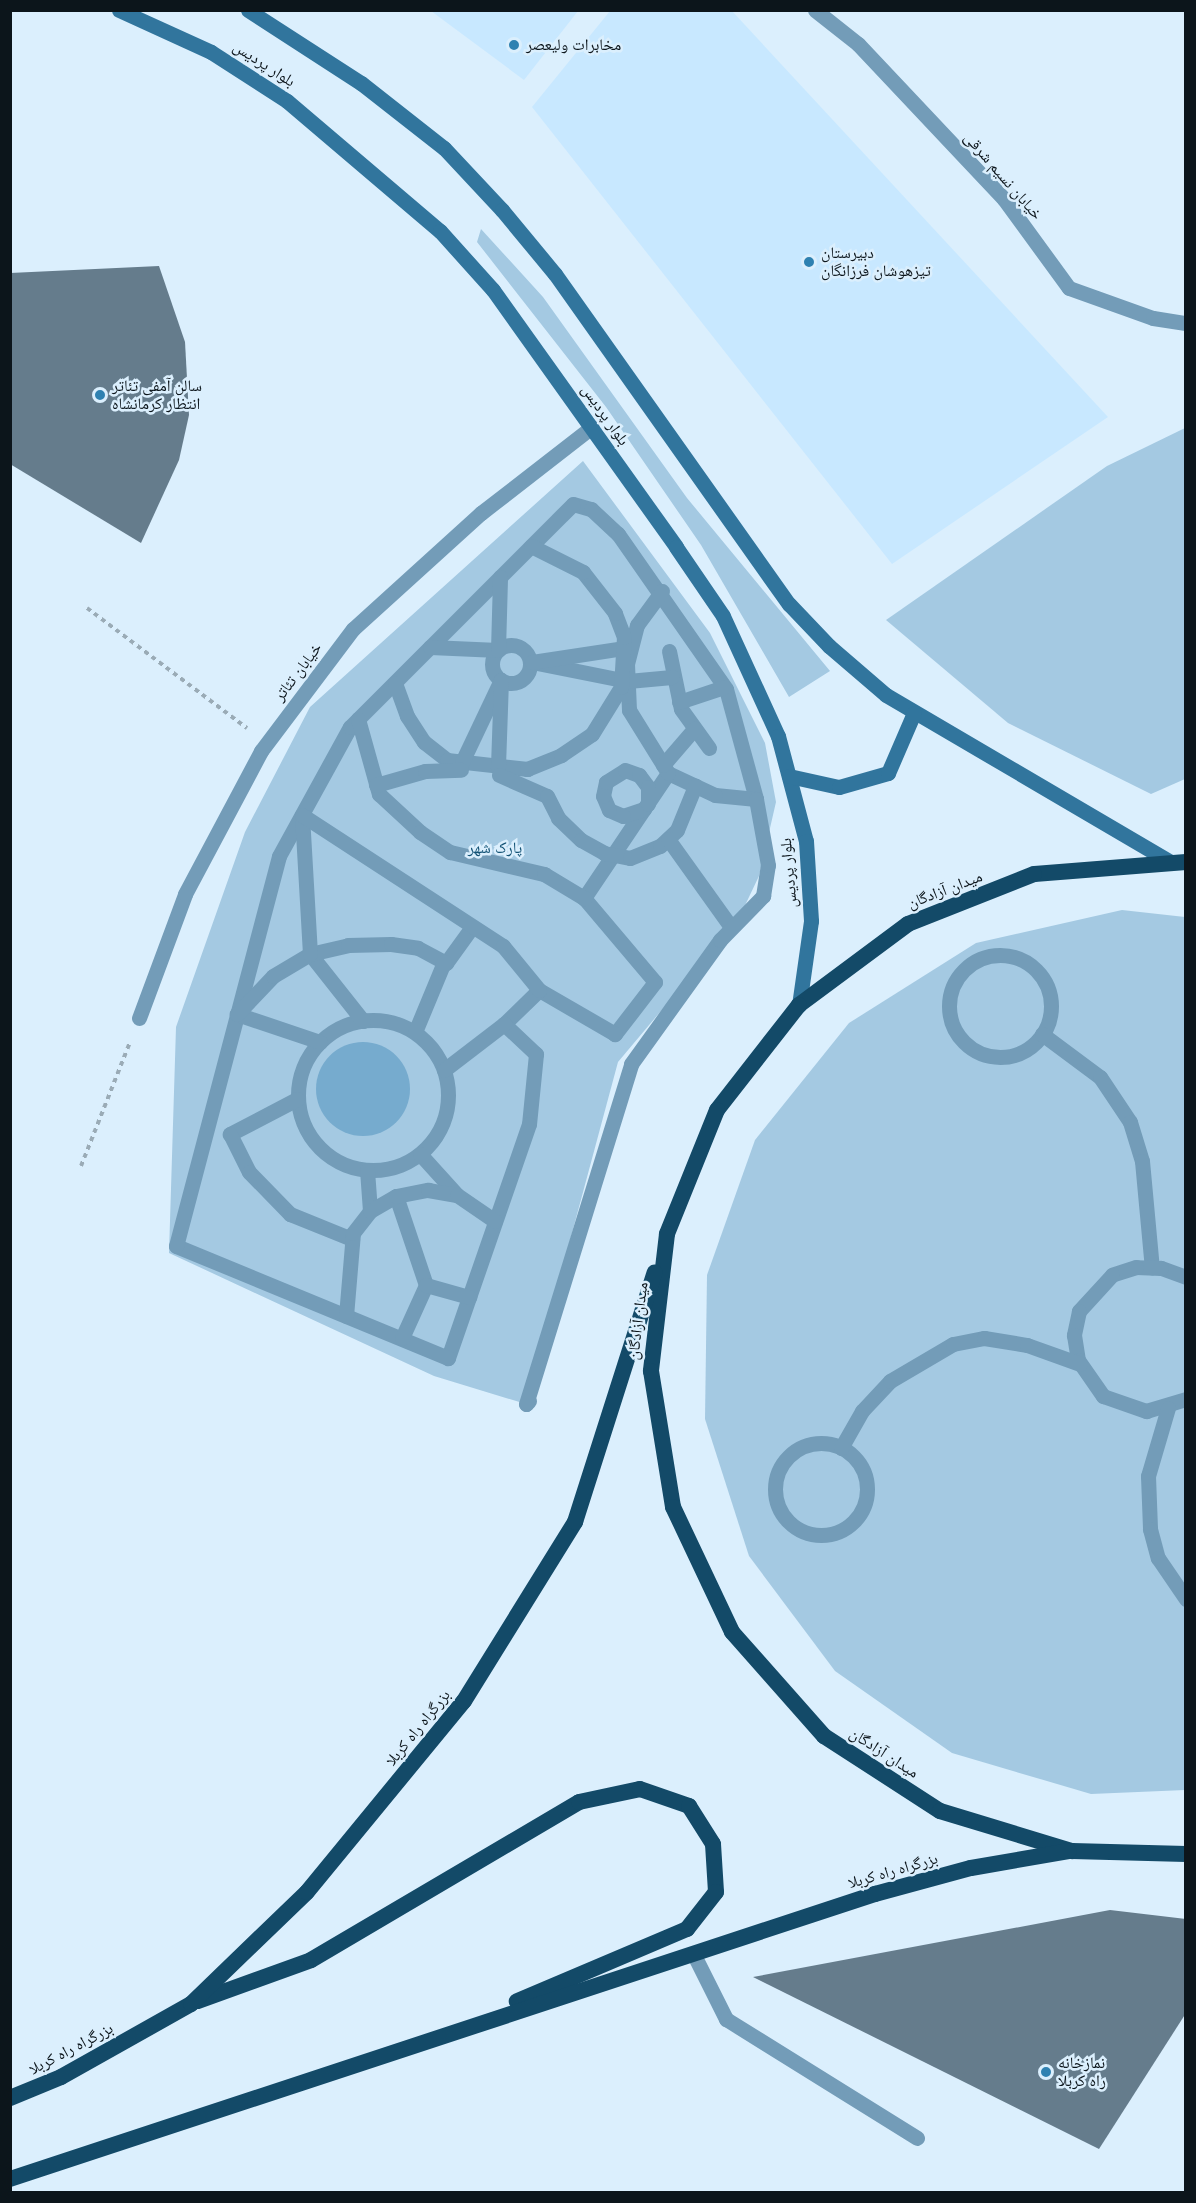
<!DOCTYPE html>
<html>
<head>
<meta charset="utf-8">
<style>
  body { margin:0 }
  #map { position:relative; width:1196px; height:2203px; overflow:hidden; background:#dbeffd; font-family:"Nunito Sans","Noto Naskh Arabic",sans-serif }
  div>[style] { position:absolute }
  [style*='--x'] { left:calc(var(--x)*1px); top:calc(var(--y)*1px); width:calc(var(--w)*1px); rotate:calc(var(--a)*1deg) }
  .built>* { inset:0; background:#c8e8ff }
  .green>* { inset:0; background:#a4c9e2 }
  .water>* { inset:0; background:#76abce }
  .round { border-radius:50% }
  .building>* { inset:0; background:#657c8c }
  .path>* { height:4px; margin-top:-2px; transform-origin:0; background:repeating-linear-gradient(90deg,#9aabb6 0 4.5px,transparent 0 9px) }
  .service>* { height:15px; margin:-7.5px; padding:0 7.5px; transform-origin:7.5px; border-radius:7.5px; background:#739cb8 }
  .pedestrian>* { height:15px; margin:-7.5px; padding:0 7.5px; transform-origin:7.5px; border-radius:7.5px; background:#739cb8 }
  .pedestrian>.ring { margin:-7.5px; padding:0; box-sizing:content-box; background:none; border:15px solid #739cb8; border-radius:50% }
  .tertiary>* { height:15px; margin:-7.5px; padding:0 7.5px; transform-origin:7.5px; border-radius:7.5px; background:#739cb8 }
  .secondary>* { height:15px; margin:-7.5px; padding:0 7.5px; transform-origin:7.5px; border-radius:7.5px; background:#31759d }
  .trunk>* { height:16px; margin:-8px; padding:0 8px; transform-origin:8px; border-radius:8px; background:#134a68 }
  .dots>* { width:16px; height:16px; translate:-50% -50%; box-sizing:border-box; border:3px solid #dbeffd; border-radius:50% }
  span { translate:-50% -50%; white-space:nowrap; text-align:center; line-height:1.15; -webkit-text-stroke:5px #dbeffd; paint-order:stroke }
  .poi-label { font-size:16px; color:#0c151b }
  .left { translate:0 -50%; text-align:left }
  .street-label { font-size:16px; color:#0c151b }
  .park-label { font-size:16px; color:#125275 }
  .frame { position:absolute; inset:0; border:12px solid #0c151b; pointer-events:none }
</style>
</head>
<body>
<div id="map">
  <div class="built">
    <div style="clip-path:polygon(431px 11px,578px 11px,524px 80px)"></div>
    <div style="clip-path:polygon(610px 11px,732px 11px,1108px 417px,892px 564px,532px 107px)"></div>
  </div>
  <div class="green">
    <div style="clip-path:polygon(481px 229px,543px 297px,687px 498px,830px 671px,789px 697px,701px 545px,606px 407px,477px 242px)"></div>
    <div style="clip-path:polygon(1185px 428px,1185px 779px,1151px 794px,1008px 723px,886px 620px,1107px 466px)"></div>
    <div style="clip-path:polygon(583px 461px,710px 633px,765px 743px,776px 802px,759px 876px,739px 918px,618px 1062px,526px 1404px,434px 1376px,169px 1253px,176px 1027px,245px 832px,310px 707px)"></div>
    <div style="clip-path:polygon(1122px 910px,1185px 917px,1185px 1790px,1091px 1794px,952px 1753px,835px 1671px,749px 1556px,705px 1419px,707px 1275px,755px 1140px,849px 1023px,976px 943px)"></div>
  </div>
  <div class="water">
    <div class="round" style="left:316px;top:1042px;width:94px;height:94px"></div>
  </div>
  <div class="building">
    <div style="clip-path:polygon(159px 266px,185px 342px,189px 415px,179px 460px,141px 543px,10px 464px,10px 273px)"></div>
    <div style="clip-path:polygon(1110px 1910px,1186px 1919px,1186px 2013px,1099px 2149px,753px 1977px)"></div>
  </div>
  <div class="path">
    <div style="--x:87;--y:608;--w:200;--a:36.9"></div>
    <div style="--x:81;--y:1166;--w:133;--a:-68.4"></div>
  </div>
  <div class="service">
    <div style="--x:694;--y:1955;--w:72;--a:63.4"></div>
    <div style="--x:726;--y:2019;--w:225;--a:31.9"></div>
  </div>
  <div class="pedestrian">
    <div style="--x:573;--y:504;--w:19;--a:16"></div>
    <div style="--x:591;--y:509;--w:37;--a:43"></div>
    <div style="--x:618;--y:534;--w:189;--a:55.1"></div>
    <div style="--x:726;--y:689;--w:114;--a:74.7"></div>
    <div style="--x:756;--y:799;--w:41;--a:-174.4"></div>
    <div style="--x:715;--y:795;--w:52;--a:-154.9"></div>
    <div style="--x:668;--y:773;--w:151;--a:123.9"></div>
    <div style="--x:584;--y:898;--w:110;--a:49.8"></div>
    <div style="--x:655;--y:982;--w:66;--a:127.6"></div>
    <div style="--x:615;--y:1034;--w:88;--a:-149.9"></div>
    <div style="--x:539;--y:990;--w:49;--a:135.8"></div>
    <div style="--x:504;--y:1024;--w:44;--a:43.2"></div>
    <div style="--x:536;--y:1054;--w:70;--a:95.7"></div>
    <div style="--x:529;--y:1124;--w:248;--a:109.1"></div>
    <div style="--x:448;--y:1358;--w:294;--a:-157.6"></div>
    <div style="--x:176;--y:1246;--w:403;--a:-75.2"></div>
    <div style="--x:279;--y:856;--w:147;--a:-61.2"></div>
    <div style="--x:350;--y:727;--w:315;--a:-45"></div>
    <div style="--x:662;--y:591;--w:42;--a:126.3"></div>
    <div style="--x:637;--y:625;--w:40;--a:104.4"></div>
    <div style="--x:627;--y:664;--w:46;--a:87.5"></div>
    <div style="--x:629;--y:710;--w:74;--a:58.2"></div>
    <div class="ring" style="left:492px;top:645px;width:23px;height:23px"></div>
    <div style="--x:430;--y:647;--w:68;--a:2.5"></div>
    <div style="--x:498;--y:650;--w:73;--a:-88.4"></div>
    <div style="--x:669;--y:651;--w:59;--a:78.3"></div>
    <div style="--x:681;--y:709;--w:48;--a:54.3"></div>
    <div style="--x:622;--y:680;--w:92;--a:-168.7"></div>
    <div style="--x:532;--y:662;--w:92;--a:-8.7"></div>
    <div style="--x:628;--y:681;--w:44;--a:-5.2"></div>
    <div style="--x:395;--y:683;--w:35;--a:70"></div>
    <div style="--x:407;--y:716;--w:31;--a:57"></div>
    <div style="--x:424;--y:742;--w:29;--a:38"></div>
    <div style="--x:447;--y:760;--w:81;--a:6.4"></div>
    <div style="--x:527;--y:769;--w:37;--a:-22"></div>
    <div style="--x:561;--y:755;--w:37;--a:-34"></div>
    <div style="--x:592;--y:734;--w:55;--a:-58.3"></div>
    <div style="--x:621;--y:687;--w:50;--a:-86.6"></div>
    <div style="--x:624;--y:637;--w:26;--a:-111"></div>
    <div style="--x:615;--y:613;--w:52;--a:-128"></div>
    <div style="--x:583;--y:572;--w:58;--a:-153.4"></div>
    <div style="--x:679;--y:702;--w:47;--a:-18.4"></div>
    <div style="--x:358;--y:719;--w:78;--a:74.4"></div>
    <div style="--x:379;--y:794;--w:56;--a:42.8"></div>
    <div style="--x:420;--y:832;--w:36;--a:34"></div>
    <div style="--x:450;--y:852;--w:97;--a:13.2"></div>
    <div style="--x:544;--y:874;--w:47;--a:31"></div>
    <div style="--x:462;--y:762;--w:91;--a:-64.6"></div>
    <div style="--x:501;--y:680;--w:88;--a:92"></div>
    <div style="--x:663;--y:765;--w:48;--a:-49.3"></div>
    <div style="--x:499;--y:775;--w:52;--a:23.6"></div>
    <div style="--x:547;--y:796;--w:25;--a:63"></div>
    <div style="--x:558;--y:818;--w:32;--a:44"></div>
    <div style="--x:581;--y:840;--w:26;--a:29"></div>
    <div style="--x:604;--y:853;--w:26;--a:11"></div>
    <div style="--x:630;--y:858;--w:32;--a:-22"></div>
    <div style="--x:660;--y:846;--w:23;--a:-43"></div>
    <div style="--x:677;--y:830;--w:48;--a:-67.8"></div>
    <div style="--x:376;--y:785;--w:51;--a:-15.9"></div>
    <div style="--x:425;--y:771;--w:36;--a:-2"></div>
    <div style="--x:644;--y:809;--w:22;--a:162"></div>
    <div style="--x:623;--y:816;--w:15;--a:-157"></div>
    <div style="--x:609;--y:810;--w:15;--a:-113"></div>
    <div style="--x:603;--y:796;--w:14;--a:-78"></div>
    <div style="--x:606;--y:782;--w:22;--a:-32"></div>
    <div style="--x:625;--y:770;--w:15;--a:20"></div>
    <div style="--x:639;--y:775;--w:15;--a:53"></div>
    <div style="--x:648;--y:787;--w:17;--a:90"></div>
    <div style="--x:668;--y:839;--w:108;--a:54.4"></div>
    <div class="ring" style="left:949px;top:955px;width:87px;height:87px"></div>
    <div class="ring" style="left:298px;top:1020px;width:135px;height:135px"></div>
    <div style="--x:363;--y:1021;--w:85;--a:-128.3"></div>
    <div style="--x:310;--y:954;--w:39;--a:-13"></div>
    <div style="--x:348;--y:945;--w:43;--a:-1.3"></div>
    <div style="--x:391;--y:944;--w:27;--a:8"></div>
    <div style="--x:418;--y:948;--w:32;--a:28"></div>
    <div style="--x:446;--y:963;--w:44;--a:-54.2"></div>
    <div style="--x:415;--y:1032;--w:76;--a:-67.5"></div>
    <div style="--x:1042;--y:1034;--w:72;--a:36.6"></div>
    <div style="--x:1100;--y:1077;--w:54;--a:56.3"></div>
    <div style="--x:1130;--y:1122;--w:41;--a:72.9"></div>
    <div style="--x:1142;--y:1161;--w:107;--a:84.7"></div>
    <div style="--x:320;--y:1042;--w:88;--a:-161.4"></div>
    <div style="--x:237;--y:1014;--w:52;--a:-46.5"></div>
    <div style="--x:273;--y:976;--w:43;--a:-30.7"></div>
    <div style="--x:310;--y:954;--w:139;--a:-93.3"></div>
    <div style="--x:302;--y:815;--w:240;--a:33.1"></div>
    <div style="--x:503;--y:946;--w:57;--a:50.7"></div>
    <div style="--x:444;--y:1070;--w:76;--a:-37.5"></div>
    <div style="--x:297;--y:1099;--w:76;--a:152.4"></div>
    <div style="--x:230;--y:1134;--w:42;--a:63.4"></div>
    <div style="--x:249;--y:1172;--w:59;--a:45.7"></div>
    <div style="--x:290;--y:1214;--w:67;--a:22"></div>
    <div style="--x:420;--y:1154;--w:55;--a:47.9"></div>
    <div style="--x:367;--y:1170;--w:41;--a:85.8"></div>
    <div style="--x:396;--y:1196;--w:94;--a:71.4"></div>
    <div style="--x:426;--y:1285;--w:58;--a:114.4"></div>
    <div style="--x:1186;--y:1277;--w:27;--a:-160"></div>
    <div style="--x:1161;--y:1268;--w:25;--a:-178"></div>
    <div style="--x:1136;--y:1267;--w:25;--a:162"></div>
    <div style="--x:1112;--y:1275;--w:49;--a:132.5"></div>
    <div style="--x:1079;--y:1311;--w:25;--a:102"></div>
    <div style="--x:1074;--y:1335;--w:25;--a:81"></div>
    <div style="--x:1078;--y:1360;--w:44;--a:55.2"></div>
    <div style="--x:1103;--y:1396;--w:46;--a:19.2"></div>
    <div style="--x:1146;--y:1411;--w:42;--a:-16.7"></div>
    <div style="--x:426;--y:1285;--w:45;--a:15.6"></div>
    <div style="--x:346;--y:1316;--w:83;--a:-85.2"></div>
    <div style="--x:353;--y:1233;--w:28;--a:-52"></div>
    <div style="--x:370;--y:1211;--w:30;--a:-30"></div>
    <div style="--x:396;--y:1196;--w:33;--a:-11"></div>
    <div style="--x:428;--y:1190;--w:29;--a:10"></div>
    <div style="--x:457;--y:1195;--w:46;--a:34.4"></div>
    <div style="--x:529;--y:1401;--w:4;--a:135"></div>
    <div style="--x:526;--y:1404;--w:356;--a:-72.8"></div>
    <div style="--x:631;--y:1064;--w:153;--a:-54.3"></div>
    <div style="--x:720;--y:940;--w:62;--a:-45.7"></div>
    <div style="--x:763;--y:896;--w:31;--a:-81"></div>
    <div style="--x:768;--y:865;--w:67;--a:-100.3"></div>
    <div style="--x:1168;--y:1408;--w:71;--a:106.4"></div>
    <div style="--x:1148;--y:1476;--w:53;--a:87.8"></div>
    <div style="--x:1150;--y:1529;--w:30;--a:75"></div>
    <div style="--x:1158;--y:1558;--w:50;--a:55.7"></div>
    <div class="ring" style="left:775px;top:1443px;width:77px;height:77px"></div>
    <div style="--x:841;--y:1448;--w:43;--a:-60.4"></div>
    <div style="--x:862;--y:1411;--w:41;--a:-47"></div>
    <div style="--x:890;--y:1381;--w:73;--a:-30.4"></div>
    <div style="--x:953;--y:1344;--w:32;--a:-11"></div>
    <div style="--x:984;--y:1338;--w:44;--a:9.2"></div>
    <div style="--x:1027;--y:1345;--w:56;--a:19.7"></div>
  </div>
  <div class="tertiary">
    <div style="--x:815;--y:10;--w:55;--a:38.3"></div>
    <div style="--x:858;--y:44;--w:213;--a:46.7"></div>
    <div style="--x:1004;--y:199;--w:110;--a:53.9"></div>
    <div style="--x:1069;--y:288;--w:89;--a:19.7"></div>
    <div style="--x:1153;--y:318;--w:33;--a:9"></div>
    <div style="--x:139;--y:1018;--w:132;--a:-69.6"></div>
    <div style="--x:185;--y:894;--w:162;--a:-62"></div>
    <div style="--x:261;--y:751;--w:153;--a:-53"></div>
    <div style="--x:353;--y:629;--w:173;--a:-42.2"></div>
    <div style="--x:481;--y:513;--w:140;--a:-37.8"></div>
  </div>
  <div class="secondary">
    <div style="--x:119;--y:10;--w:101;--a:24.5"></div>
    <div style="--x:211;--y:52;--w:90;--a:32.8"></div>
    <div style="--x:287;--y:101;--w:201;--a:40.4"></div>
    <div style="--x:440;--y:231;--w:79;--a:48.1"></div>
    <div style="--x:493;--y:290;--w:315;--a:54.5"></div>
    <div style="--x:676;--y:547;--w:83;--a:55.7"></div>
    <div style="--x:723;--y:616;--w:132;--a:65.4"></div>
    <div style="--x:778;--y:736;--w:109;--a:75.1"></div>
    <div style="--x:806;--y:841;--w:80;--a:86.4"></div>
    <div style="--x:811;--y:921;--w:85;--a:98.1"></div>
    <div style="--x:248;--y:10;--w:135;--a:32.9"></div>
    <div style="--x:361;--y:83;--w:105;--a:38.1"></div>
    <div style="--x:444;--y:148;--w:85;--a:46.9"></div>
    <div style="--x:502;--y:210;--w:83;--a:50.4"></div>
    <div style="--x:555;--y:274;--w:405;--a:54.7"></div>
    <div style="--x:789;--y:604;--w:58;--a:46.4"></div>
    <div style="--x:829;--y:646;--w:75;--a:40.7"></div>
    <div style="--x:886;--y:695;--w:328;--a:30.4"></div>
    <div style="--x:789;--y:776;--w:51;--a:12.4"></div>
    <div style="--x:839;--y:787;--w:51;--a:-15.9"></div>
    <div style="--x:888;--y:773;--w:65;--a:-66.6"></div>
  </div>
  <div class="trunk">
    <div style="--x:1186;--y:862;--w:152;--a:175.5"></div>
    <div style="--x:1034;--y:874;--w:136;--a:158.4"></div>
    <div style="--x:908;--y:924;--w:136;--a:143.4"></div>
    <div style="--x:799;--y:1005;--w:133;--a:128"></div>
    <div style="--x:717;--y:1110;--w:134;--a:112"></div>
    <div style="--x:667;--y:1234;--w:138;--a:96.7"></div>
    <div style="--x:651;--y:1371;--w:138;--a:80.8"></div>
    <div style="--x:673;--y:1507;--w:138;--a:64.7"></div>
    <div style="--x:732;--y:1632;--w:139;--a:48.5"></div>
    <div style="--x:824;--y:1736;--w:138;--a:32.9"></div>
    <div style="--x:940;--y:1811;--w:138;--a:16.9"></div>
    <div style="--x:1072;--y:1851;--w:114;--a:1.5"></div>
    <div style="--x:198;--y:2001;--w:120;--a:-19.9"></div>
    <div style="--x:311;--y:1960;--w:311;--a:-30.5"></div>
    <div style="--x:579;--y:1802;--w:62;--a:-12"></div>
    <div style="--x:640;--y:1789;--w:52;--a:19.1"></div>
    <div style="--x:689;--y:1806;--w:45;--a:57.7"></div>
    <div style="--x:713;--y:1844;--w:48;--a:86.4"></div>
    <div style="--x:716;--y:1892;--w:47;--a:128.1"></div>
    <div style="--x:687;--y:1929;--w:185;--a:157"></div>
    <div style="--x:10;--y:2098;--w:55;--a:-22.4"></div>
    <div style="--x:61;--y:2077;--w:149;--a:-29.3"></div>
    <div style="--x:191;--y:2004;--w:161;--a:-44"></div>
    <div style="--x:307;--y:1892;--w:247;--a:-50.6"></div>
    <div style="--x:464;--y:1701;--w:211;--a:-58.2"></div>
    <div style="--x:575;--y:1522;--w:262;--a:-72.3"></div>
    <div style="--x:10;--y:2179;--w:911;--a:-18.24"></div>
    <div style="--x:875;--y:1894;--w:99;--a:-15.2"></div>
    <div style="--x:971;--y:1868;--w:99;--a:-9.8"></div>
  </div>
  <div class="dots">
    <div style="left:514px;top:45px;background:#2e81b1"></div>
    <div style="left:809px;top:262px;background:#2e81b1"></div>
    <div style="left:100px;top:395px;background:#2e81b1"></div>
    <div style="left:1046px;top:2072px;background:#2e81b1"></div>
  </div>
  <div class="poi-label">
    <span class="left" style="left:526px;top:45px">مخابرات ولیعصر</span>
    <span class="left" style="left:821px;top:262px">دبیرستان<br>تیزهوشان فرزانگان</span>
    <span class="left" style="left:112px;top:395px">سالن آمفی تئاتر<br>انتظار کرمانشاه</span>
    <span class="left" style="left:1058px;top:2072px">نمازخانه<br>راه کربلا</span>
  </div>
  <div class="street-label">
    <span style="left:264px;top:64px;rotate:33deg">بلوار پردیس</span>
    <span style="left:1003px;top:176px;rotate:49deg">خیابان نسیم شرقی</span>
    <span style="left:605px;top:415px;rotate:55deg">بلوار پردیس</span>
    <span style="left:298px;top:672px;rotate:-53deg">خیابان تئاتر</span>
    <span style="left:789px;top:873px;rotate:-95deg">بلوار پردیس</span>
    <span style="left:945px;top:890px;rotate:-21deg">میدان آزادگان</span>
    <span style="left:638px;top:1321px;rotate:-83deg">میدان آزادگان</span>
    <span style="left:418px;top:1728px;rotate:-51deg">بزرگراه راه کربلا</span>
    <span style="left:884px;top:1753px;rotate:33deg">میدان آزادگان</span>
    <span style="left:893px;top:1871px;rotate:-16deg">بزرگراه راه کربلا</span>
    <span style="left:71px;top:2049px;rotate:-28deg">بزرگراه راه کربلا</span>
  </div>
  <div class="park-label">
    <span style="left:495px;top:848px">پارک شهر</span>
  </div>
  <div class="frame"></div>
</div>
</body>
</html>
